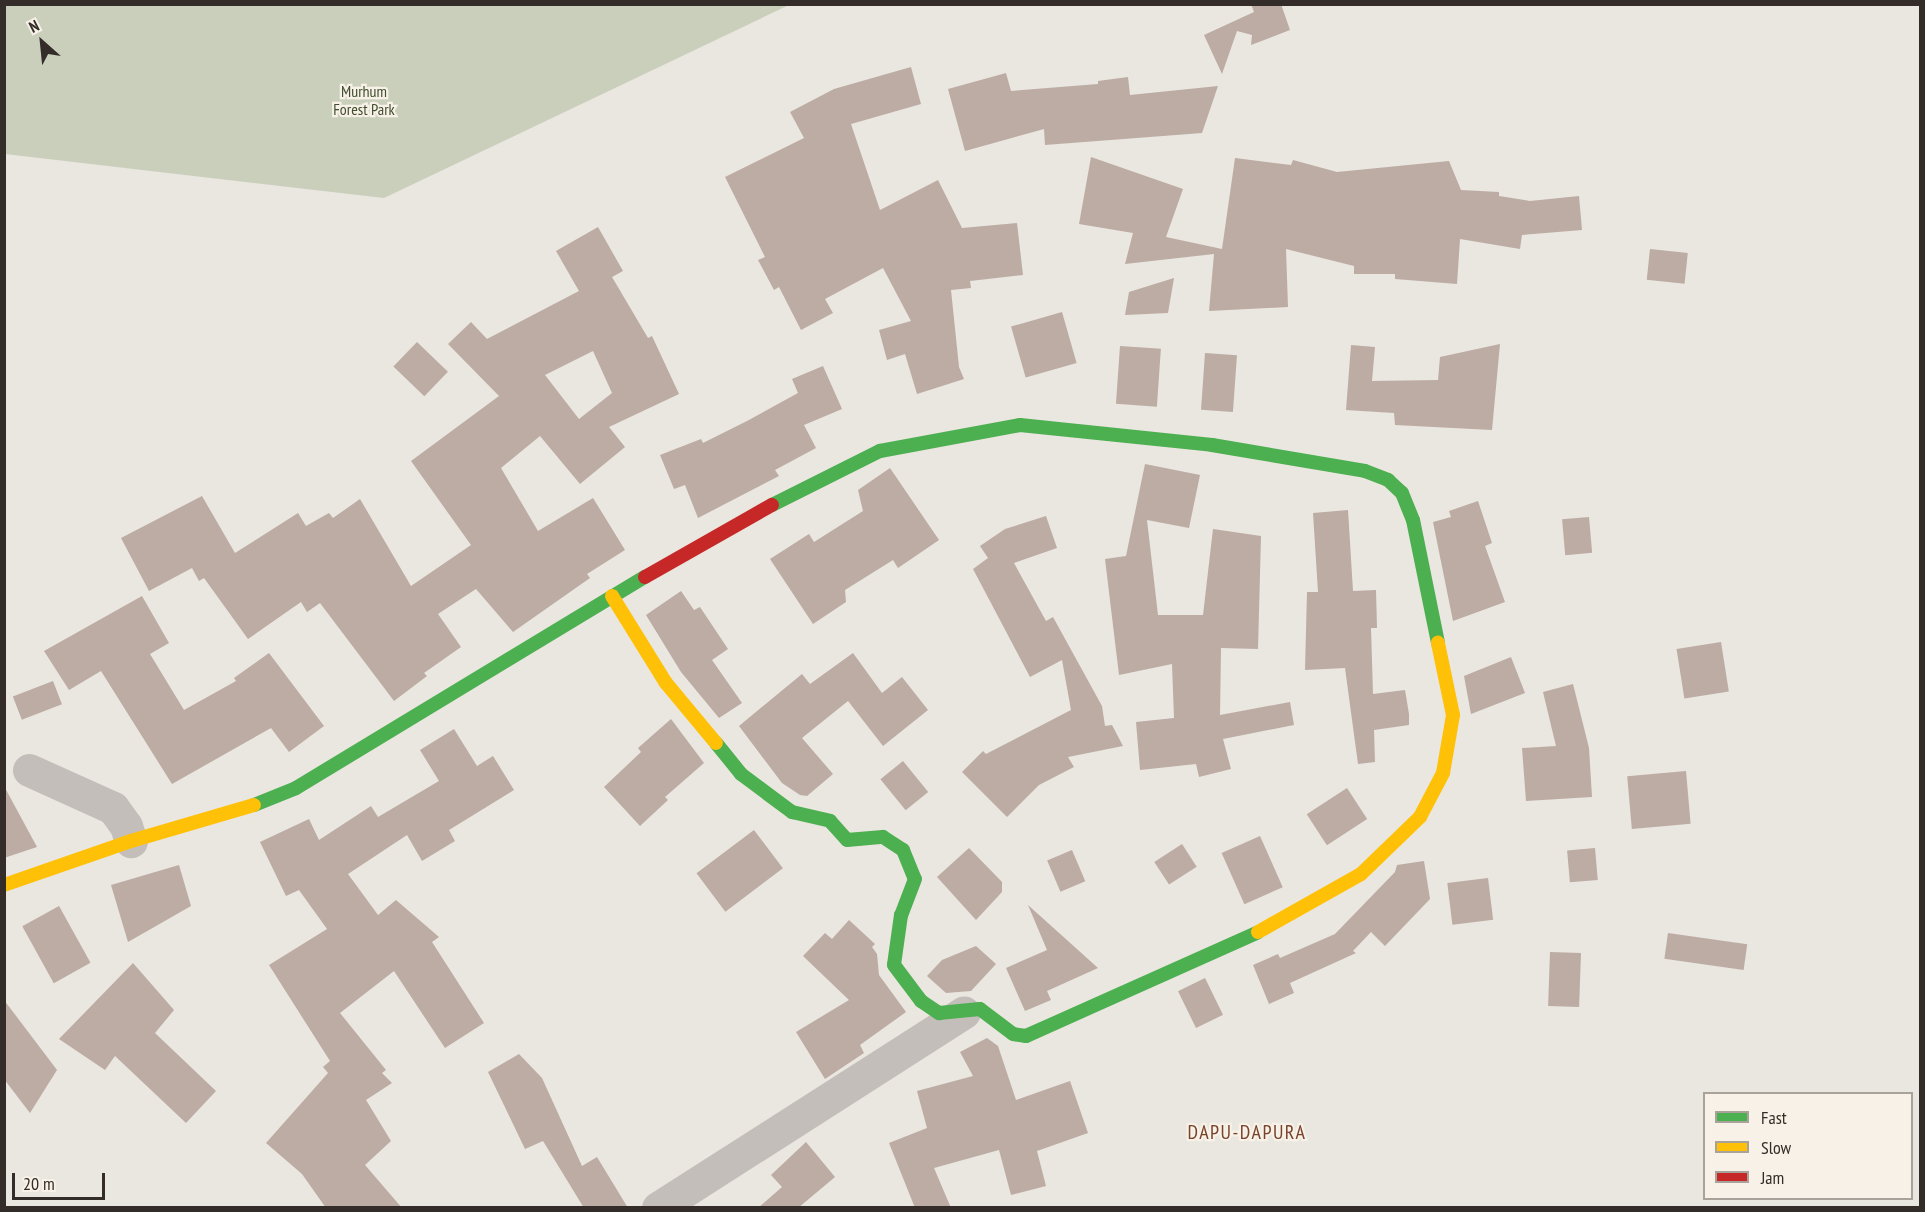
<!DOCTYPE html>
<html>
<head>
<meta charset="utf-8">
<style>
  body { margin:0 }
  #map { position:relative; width:1925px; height:1212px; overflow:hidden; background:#eae6e0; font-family:"PT Sans Narrow",sans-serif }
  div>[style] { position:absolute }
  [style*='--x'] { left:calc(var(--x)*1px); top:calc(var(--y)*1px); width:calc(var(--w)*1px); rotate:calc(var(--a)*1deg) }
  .green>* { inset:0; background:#cacfbc }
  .building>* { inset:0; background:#bcaca4; transform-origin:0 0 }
  .street>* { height:33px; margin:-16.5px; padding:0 16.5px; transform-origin:16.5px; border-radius:16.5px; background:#c3beb9 }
  .fast>* { height:14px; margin:-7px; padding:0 7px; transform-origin:7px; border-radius:7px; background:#4caf50 }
  .slow>* { height:14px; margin:-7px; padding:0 7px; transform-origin:7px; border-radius:7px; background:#ffc107 }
  .jam>* { height:14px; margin:-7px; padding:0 7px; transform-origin:7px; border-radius:7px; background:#c62828 }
  span { translate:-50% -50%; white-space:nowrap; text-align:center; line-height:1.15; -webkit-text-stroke:4.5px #f7f1e7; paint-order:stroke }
  .park-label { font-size:16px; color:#414e2f }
  .quarter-label { font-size:20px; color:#78422b; letter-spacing:1.5px }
  .frame { position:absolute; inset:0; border:6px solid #332c28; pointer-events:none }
  .legend { position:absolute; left:1703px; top:1092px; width:210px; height:108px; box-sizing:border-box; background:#f7f1e7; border:2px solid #a9a29b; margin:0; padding:8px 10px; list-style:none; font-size:18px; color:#332c28 }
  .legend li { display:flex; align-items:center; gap:12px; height:30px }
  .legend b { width:30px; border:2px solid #a9a29b }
  .north { position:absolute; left:12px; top:12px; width:60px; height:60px; -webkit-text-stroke:4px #f7f1e7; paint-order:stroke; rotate:333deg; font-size:16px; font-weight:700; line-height:24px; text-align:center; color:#332c28 }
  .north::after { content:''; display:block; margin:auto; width:21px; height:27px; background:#332c28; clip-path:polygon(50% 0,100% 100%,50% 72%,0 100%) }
  .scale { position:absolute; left:12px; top:1173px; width:93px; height:27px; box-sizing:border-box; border:3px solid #332c28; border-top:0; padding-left:8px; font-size:18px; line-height:21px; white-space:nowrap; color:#332c28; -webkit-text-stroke:4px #f7f1e7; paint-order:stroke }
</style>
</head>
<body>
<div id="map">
  <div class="green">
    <div style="clip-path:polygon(5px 4px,789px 4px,789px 5px,384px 198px,5px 154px)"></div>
  </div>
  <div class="building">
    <div style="clip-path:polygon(1251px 4px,1281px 4px,1290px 30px,1251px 45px,1252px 35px,1237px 31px,1222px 74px,1204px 35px,1254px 12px)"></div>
    <div style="clip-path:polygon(911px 67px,921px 104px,851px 124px,880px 210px,938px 180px,962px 228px,1017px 223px,1023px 275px,970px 281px,971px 288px,951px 290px,959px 367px,964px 379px,917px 394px,905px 354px,887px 360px,879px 330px,911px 321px,883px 268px,825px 299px,833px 313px,801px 330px,779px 287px,774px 290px,758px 260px,765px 257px,725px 177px,804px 138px,790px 112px,834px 89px)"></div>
    <div style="clip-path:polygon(1006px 73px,1011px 91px,1098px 84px,1098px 81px,1128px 77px,1130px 95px,1218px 86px,1202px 133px,1045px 145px,1044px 129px,965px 151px,948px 89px)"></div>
    <div style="clip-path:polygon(1091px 157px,1183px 189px,1166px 237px,1222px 249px,1235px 158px,1291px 165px,1293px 160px,1337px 172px,1449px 161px,1461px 190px,1499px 192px,1499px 196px,1530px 201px,1579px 196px,1582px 230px,1522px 235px,1520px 249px,1460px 239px,1457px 284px,1395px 279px,1395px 274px,1354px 274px,1354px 266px,1286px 249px,1288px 307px,1209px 311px,1214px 254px,1125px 264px,1133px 233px,1079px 224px)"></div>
    <div style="clip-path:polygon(evenodd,598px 227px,623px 271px,612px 277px,648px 338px,652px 336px,679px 394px,609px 427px,625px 447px,580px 484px,540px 436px,501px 468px,538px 531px,593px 498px,625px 550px,587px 574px,590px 578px,513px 632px,476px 589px,438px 614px,461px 647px,424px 673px,427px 676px,394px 701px,320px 603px,307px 612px,301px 602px,248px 639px,204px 578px,199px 581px,192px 568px,149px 591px,121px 538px,202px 496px,235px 553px,298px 513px,306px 526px,329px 513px,333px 518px,360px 499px,411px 586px,471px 545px,411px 461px,499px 396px,448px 344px,471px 322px,487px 339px,579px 291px,556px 251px,598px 227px,593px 351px,612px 393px,579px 419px,545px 375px,593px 351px)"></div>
    <div style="left:1650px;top:249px;width:38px;height:31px;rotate:6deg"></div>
    <div style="clip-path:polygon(1174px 278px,1168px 313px,1125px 315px,1129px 292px)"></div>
    <div style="left:1062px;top:312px;width:53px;height:53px;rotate:74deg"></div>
    <div style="left:417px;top:342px;width:43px;height:34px;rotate:44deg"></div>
    <div style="clip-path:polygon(1500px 344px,1492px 430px,1395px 425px,1394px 413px,1346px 410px,1351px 345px,1375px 347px,1372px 381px,1438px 380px,1440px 357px)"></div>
    <div style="left:1120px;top:346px;width:41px;height:58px;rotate:4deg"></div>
    <div style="left:1205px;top:353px;width:32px;height:57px;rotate:4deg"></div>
    <div style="clip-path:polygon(823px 366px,842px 409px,804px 425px,816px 448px,775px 470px,779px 476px,698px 518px,685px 485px,674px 489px,660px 455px,701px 439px,703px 443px,747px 421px,798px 393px,792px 379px)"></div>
    <div style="clip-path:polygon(1145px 464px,1200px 475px,1189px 528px,1147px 520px,1158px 615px,1203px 615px,1213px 529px,1261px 536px,1258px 649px,1221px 648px,1220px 715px,1290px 702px,1294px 725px,1223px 739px,1231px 769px,1199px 777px,1196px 764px,1140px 770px,1136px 722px,1174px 718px,1172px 664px,1119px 675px,1105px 559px,1126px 556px)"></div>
    <div style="clip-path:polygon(890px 468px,939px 540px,898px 568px,893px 560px,845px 590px,846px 602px,813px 624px,770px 559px,809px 534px,814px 542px,863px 511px,858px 490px)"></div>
    <div style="clip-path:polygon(1478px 501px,1492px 543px,1485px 546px,1505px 602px,1453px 621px,1433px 522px,1451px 517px,1449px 511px)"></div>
    <div style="clip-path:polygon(1348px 510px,1353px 591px,1376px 590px,1377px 628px,1371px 628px,1373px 694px,1405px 690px,1409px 714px,1409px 725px,1374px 730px,1375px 762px,1358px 764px,1345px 668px,1305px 670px,1307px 592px,1318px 592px,1313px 513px)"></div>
    <div style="clip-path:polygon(1046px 516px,1057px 548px,1014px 563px,1046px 621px,1053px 617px,1102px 706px,1105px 726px,1112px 725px,1123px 746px,1068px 757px,1074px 767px,1039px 785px,1007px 817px,962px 772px,983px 751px,986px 754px,1071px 710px,1062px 660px,1030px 677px,973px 569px,988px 558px,980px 546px,1005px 529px)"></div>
    <div style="left:1589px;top:517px;width:36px;height:27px;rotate:85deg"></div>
    <div style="clip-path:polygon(681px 591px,694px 610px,700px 607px,728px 649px,712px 660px,742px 703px,719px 718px,681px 672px,646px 615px)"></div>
    <div style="clip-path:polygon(142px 596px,169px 643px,150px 654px,184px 710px,236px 681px,234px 678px,269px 653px,324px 726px,289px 752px,271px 728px,172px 784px,101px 671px,69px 690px,44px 651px)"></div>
    <div style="left:1721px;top:642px;width:50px;height:45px;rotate:81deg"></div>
    <div style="clip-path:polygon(853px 653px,882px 693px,902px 677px,928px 710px,883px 746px,848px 701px,802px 738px,833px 774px,807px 796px,800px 795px,782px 783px,739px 726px,802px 674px,810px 684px)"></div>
    <div style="clip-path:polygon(1511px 657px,1525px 693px,1471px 714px,1464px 676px)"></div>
    <div style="left:53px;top:681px;width:25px;height:43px;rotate:69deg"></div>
    <div style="clip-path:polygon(1573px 684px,1589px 748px,1592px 797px,1526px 801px,1522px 748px,1556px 746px,1543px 692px)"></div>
    <div style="clip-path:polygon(671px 719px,704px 763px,665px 797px,668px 800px,640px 826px,604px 787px,641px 752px,638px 748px)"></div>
    <div style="clip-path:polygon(454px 729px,477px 766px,493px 756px,514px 790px,449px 830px,455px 841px,422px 861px,407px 835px,348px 874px,378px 915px,396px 900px,439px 937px,432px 942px,484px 1023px,445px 1048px,394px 971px,340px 1013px,386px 1070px,382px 1073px,392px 1083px,366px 1100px,391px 1141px,365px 1165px,402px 1208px,326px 1208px,302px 1174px,266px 1143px,328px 1073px,323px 1067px,330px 1061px,269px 965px,327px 929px,299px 890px,286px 896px,260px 842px,309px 819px,319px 840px,371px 806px,378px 817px,439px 781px,420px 750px)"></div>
    <div style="left:903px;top:761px;width:40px;height:29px;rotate:51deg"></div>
    <div style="left:1686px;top:771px;width:53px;height:59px;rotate:85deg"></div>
    <div style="clip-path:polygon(4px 786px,37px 847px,4px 858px)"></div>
    <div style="left:1347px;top:788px;width:37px;height:48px;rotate:57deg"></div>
    <div style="left:754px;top:830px;width:48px;height:72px;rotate:53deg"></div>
    <div style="left:1260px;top:836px;width:56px;height:42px;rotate:66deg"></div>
    <div style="left:1182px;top:844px;width:27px;height:33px;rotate:57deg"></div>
    <div style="clip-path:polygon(969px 848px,1002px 882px,1002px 892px,976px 920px,937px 877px)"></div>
    <div style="left:1595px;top:848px;width:32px;height:28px;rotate:85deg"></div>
    <div style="left:1072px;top:850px;width:34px;height:27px;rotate:67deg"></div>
    <div style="clip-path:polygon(1424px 861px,1430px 899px,1385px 946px,1371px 932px,1353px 951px,1356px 953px,1290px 983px,1294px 993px,1269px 1004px,1253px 965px,1278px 954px,1280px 958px,1335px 934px,1395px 872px,1397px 865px)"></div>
    <div style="clip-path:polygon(179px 865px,191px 906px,128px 942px,111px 885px)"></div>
    <div style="left:1488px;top:878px;width:42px;height:41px;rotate:83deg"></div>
    <div style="clip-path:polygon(1028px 905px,1098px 968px,1047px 991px,1051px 1000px,1025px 1011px,1006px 968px,1047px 950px)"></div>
    <div style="left:59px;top:906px;width:65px;height:42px;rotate:61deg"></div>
    <div style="clip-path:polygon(849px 920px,875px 944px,872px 947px,877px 954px,879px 975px,906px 1012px,860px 1045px,864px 1053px,825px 1079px,796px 1032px,849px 1000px,803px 956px,825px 933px,832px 939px)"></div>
    <div style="left:1668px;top:933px;width:80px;height:26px;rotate:8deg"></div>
    <div style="clip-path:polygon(976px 946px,996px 964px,971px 991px,946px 993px,927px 976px,942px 960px)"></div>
    <div style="left:1550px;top:952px;width:31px;height:54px;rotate:2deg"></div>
    <div style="clip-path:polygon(133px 963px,174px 1010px,155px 1033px,216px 1091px,186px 1123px,115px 1056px,105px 1070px,59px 1039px)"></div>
    <div style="left:1205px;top:978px;width:41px;height:30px;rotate:64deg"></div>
    <div style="clip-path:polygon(4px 1000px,57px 1070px,30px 1113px,4px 1079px)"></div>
    <div style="clip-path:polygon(987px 1038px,998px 1046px,1016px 1100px,1070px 1081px,1088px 1133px,1037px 1151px,1046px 1186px,1011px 1195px,999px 1150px,934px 1168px,951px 1208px,915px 1208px,889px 1143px,927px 1128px,917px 1091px,973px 1076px,960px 1052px)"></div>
    <div style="clip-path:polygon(519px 1054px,542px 1078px,582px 1166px,597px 1157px,628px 1208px,584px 1208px,543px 1141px,525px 1149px,488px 1072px)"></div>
    <div style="clip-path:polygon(806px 1142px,835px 1177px,798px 1208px,758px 1208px,782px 1187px,771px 1175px)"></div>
  </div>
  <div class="street">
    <div style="--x:29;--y:770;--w:92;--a:24.3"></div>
    <div style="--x:113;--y:808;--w:22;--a:54"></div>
    <div style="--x:126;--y:826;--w:16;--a:72"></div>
    <div style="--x:658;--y:1208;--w:363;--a:-32.6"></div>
  </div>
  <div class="fast">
    <div style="--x:772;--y:505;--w:121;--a:-26.6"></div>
    <div style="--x:880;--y:451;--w:142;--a:-10.5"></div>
    <div style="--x:1020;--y:425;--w:193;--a:5.9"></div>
    <div style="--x:1212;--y:445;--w:155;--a:9.6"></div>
    <div style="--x:1365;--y:471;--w:25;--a:21"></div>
    <div style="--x:1388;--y:480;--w:19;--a:43"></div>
    <div style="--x:1402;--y:493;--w:29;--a:68"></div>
    <div style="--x:1413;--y:520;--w:126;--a:78.5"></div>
    <div style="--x:716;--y:743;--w:40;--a:51"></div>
    <div style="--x:741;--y:774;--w:64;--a:36.7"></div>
    <div style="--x:792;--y:812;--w:39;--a:13"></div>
    <div style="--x:830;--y:821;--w:25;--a:48"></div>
    <div style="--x:847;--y:840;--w:36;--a:-5"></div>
    <div style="--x:883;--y:837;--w:24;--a:33"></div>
    <div style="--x:903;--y:850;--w:31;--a:68"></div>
    <div style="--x:915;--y:879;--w:39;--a:111"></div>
    <div style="--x:901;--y:915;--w:50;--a:98"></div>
    <div style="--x:894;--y:965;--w:45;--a:53.1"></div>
    <div style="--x:921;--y:1001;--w:22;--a:34"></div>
    <div style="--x:939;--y:1013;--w:41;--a:-5.6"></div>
    <div style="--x:980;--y:1009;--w:41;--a:37.1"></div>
    <div style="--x:1013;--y:1034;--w:13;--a:9"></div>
    <div style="--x:1026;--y:1036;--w:254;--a:-24.1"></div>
    <div style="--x:254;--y:805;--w:45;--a:-22"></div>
    <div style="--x:296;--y:788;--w:408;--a:-31.2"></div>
  </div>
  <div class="slow">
    <div style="--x:612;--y:596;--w:102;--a:58.2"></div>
    <div style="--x:666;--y:683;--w:78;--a:50.2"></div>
    <div style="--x:4;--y:885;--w:134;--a:-19.1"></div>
    <div style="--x:131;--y:841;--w:128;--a:-16.3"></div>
    <div style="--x:1258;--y:932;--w:118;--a:-29.4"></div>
    <div style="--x:1361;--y:874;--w:82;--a:-44"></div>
    <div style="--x:1420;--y:817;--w:50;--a:-62.4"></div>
    <div style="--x:1443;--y:773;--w:59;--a:-80.2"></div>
    <div style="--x:1453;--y:715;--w:74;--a:-101.8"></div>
  </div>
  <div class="jam">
    <div style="--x:645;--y:577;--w:146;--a:-29.6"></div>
  </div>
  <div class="park-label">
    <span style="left:364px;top:100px">Murhum<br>Forest Park</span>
  </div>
  <div class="quarter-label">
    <span style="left:1247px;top:1132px">DAPU-DAPURA</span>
  </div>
  <div class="frame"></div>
  <ul class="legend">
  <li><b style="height:8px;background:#4caf50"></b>Fast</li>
  <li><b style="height:8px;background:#ffc107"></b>Slow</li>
  <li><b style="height:8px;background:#c62828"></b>Jam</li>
  </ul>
  <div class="north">N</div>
  <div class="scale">20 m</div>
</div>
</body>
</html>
